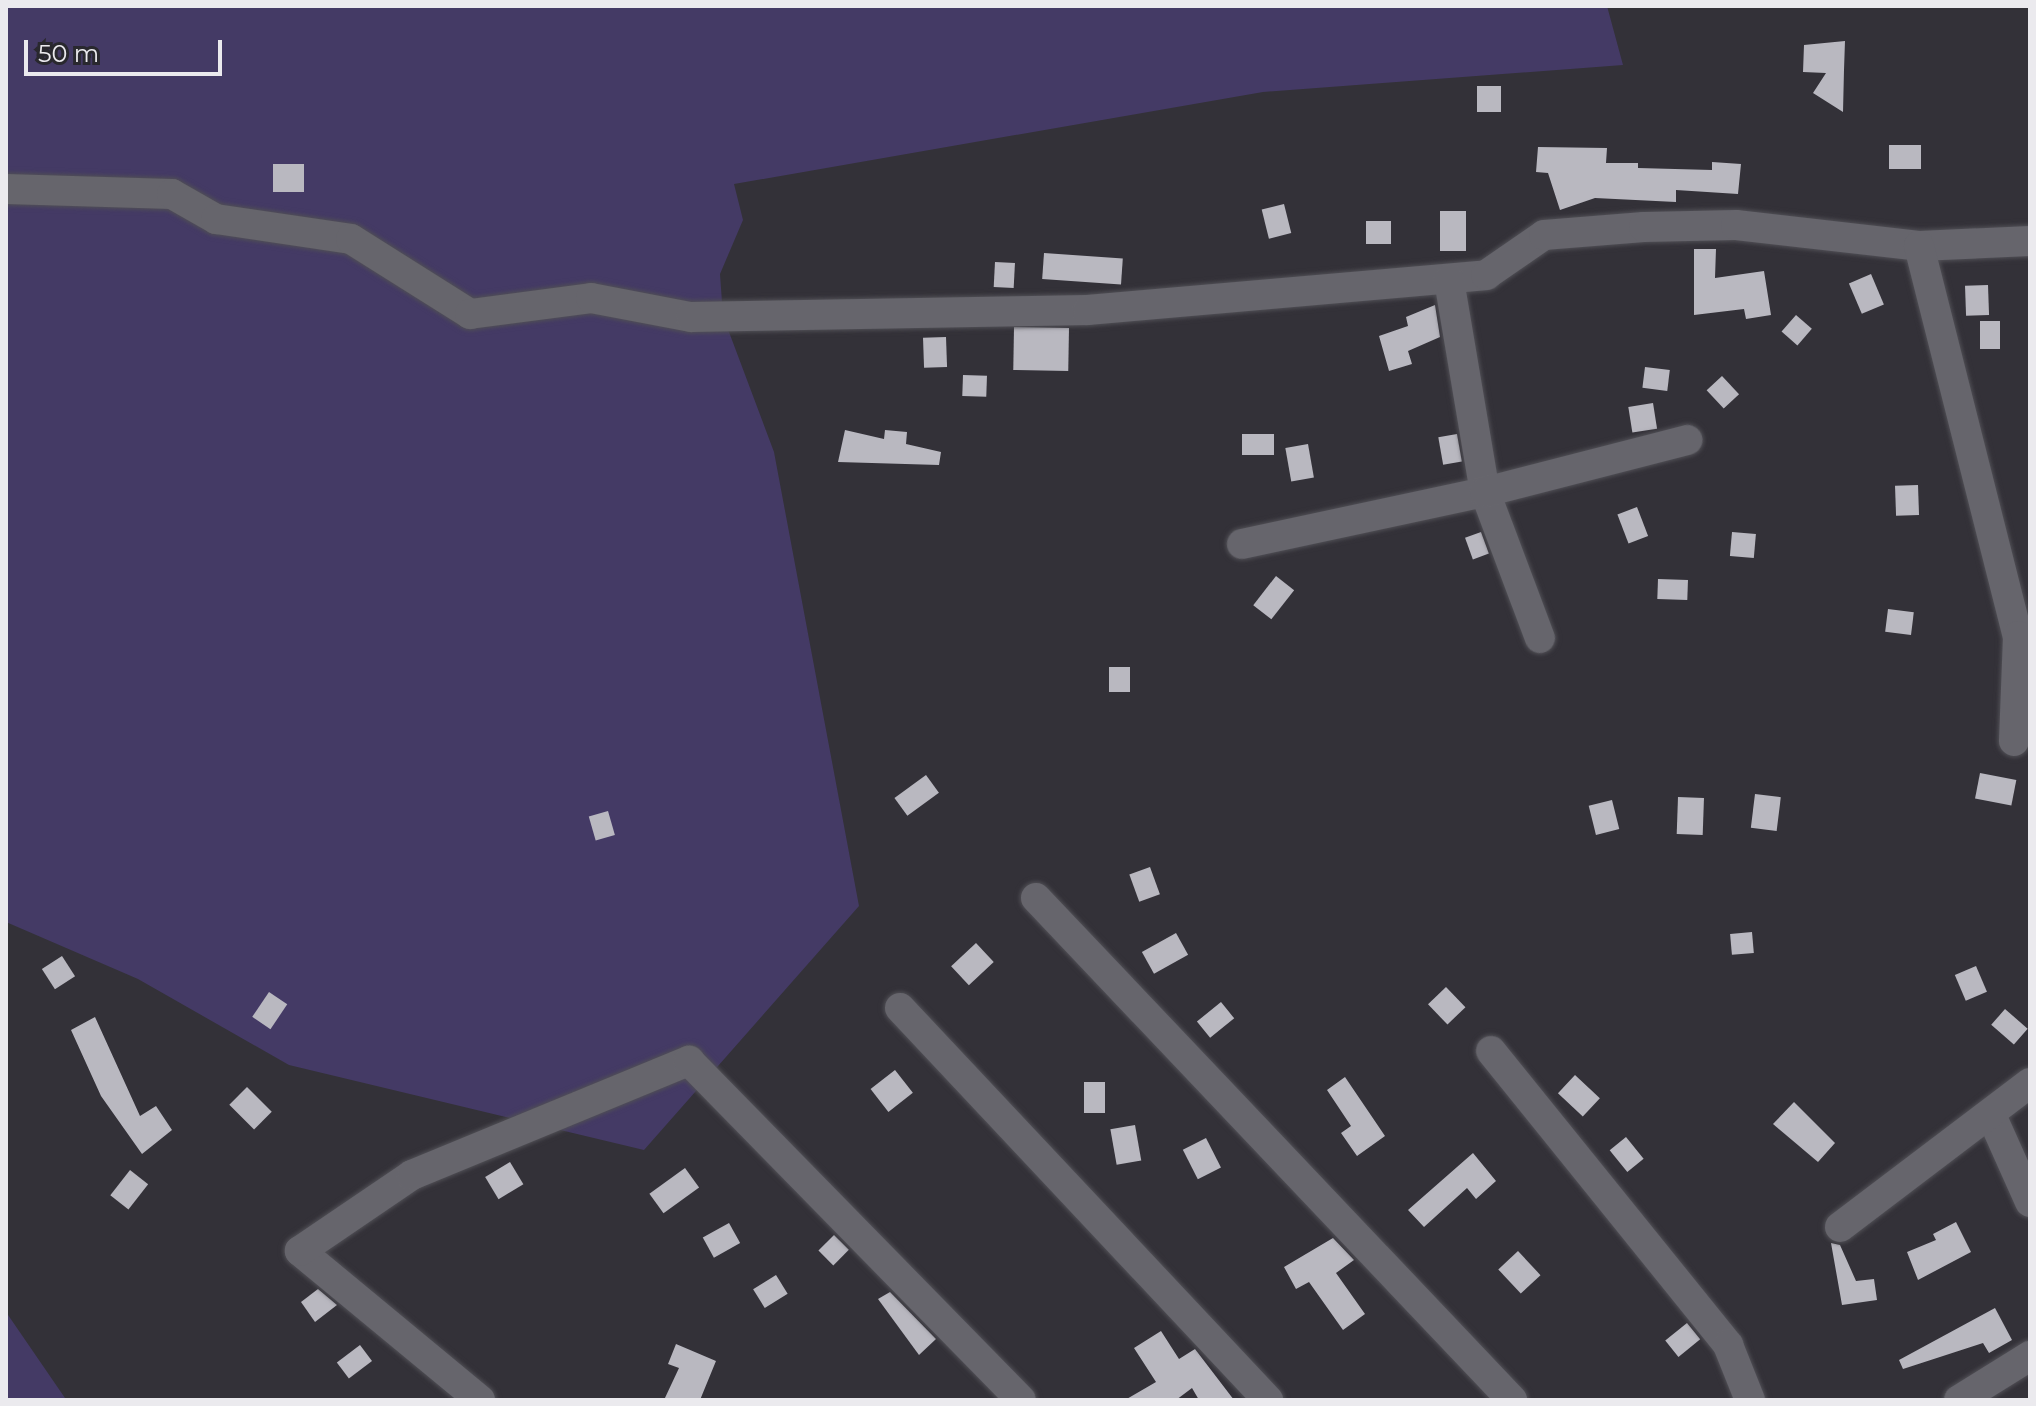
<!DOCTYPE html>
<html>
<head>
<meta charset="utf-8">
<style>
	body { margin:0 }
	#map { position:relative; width:2036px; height:1406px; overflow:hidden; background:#333138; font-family:Montserrat,sans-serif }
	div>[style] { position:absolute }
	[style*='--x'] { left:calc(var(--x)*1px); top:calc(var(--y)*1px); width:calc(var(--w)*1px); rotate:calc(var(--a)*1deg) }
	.green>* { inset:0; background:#443a65 }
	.building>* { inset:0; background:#b9b8c0; transform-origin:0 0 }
	.roads { filter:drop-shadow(0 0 2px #504f55) drop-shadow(0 0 2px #504f55) }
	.minor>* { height:30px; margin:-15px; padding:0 15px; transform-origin:15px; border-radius:15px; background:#66656c }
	span { translate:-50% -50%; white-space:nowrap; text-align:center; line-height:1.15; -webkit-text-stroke:8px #29282e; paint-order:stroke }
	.frame { position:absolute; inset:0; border:8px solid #ebeaee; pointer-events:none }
	.scale { position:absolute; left:24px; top:40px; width:198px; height:36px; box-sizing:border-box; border:4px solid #ebeaee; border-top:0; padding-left:10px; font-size:24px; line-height:28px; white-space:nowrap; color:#ebeaee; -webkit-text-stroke:6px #29282e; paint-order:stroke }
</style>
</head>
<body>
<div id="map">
	<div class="green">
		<i style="clip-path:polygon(6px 6px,1607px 6px,1623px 65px,1263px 92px,734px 184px,743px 220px,720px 274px,723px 316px,774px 452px,859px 906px,644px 1150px,289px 1065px,138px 979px,6px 922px)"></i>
		<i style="clip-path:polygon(6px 1312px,65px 1398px,67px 1400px,6px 1400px)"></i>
	</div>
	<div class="building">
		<i style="clip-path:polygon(1845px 41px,1844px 70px,1843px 112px,1813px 93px,1826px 73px,1803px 72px,1804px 45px)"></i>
		<i style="left:1477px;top:86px;width:24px;height:26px"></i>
		<i style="left:1889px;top:145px;width:32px;height:24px"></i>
		<i style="clip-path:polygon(1538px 147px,1607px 148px,1606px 163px,1638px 163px,1638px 168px,1712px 170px,1712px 162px,1741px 164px,1738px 194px,1676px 190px,1676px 202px,1595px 198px,1560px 210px,1548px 173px,1536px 172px)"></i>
		<i style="left:273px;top:164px;width:31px;height:28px"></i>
		<i style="left:1284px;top:204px;width:30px;height:23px;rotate:76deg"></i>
		<i style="left:1440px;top:211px;width:26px;height:40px"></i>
		<i style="left:1366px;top:221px;width:25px;height:23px"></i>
		<i style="clip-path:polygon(1694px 249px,1716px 249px,1715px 278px,1764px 271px,1771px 315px,1746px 319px,1744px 309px,1694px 315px)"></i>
		<i style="left:1044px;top:253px;width:79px;height:26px;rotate:4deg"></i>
		<i style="left:995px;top:262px;width:20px;height:25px;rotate:3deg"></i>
		<i style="left:1871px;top:274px;width:33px;height:24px;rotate:67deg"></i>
		<i style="left:1988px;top:285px;width:30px;height:23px;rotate:88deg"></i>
		<i style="clip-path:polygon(1435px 305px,1440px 337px,1408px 351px,1412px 364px,1389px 371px,1379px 336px,1408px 326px,1406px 317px)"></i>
		<i style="left:1796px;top:315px;width:21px;height:22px;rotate:41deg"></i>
		<i style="left:1980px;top:321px;width:20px;height:28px"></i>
		<i style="left:1069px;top:328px;width:43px;height:55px;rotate:91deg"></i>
		<i style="left:946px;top:337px;width:30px;height:23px;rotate:88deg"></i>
		<i style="left:1645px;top:367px;width:25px;height:21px;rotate:7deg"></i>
		<i style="left:963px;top:375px;width:24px;height:21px;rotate:2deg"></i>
		<i style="left:1722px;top:376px;width:25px;height:21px;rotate:47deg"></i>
		<i style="left:1653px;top:403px;width:26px;height:25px;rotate:81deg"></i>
		<i style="clip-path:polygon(845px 430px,884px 439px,885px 430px,907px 432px,906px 444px,941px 452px,939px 465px,838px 462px)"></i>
		<i style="left:1274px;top:434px;width:21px;height:32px;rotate:90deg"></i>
		<i style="left:1457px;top:434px;width:28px;height:19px;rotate:80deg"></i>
		<i style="left:1308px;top:444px;width:34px;height:23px;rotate:80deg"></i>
		<i style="left:1918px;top:485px;width:30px;height:23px;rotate:88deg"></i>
		<i style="left:1637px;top:507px;width:31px;height:21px;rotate:69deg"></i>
		<i style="left:1481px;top:532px;width:23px;height:17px;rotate:70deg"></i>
		<i style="left:1732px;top:532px;width:24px;height:24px;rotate:5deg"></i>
		<i style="left:1276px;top:576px;width:23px;height:37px;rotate:38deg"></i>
		<i style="left:1658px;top:579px;width:30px;height:20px;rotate:2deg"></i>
		<i style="left:1888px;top:609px;width:26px;height:23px;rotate:7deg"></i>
		<i style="left:1109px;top:667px;width:21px;height:25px"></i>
		<i style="left:1980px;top:773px;width:37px;height:26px;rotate:11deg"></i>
		<i style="left:926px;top:775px;width:22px;height:39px;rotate:54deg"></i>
		<i style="left:1755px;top:794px;width:26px;height:34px;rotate:7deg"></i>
		<i style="left:1678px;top:797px;width:26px;height:37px;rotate:2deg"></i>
		<i style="left:1612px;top:800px;width:30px;height:24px;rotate:76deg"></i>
		<i style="left:608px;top:811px;width:25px;height:20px;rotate:74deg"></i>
		<i style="left:1150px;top:867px;width:29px;height:22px;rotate:70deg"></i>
		<i style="left:1752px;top:932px;width:21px;height:22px;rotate:85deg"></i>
		<i style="left:1176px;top:933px;width:25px;height:39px;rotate:61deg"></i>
		<i style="left:976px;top:943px;width:26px;height:34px;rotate:47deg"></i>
		<i style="left:62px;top:956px;width:24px;height:24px;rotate:57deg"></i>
		<i style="left:1976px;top:966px;width:28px;height:23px;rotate:67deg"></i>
		<i style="left:1446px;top:987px;width:28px;height:25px;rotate:46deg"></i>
		<i style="left:269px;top:992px;width:22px;height:30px;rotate:34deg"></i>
		<i style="left:1221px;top:1002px;width:21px;height:31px;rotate:51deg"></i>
		<i style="left:2005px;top:1009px;width:30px;height:21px;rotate:41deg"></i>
		<i style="clip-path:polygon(95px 1017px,140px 1116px,156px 1106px,172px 1130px,142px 1154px,101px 1096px,71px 1030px)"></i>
		<i style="left:895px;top:1070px;width:29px;height:31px;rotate:52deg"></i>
		<i style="left:1575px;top:1075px;width:34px;height:25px;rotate:43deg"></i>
		<i style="clip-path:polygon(1345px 1077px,1385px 1136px,1357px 1156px,1341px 1133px,1351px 1126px,1327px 1090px)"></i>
		<i style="left:1105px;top:1082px;width:31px;height:21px;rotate:90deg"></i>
		<i style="left:247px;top:1087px;width:35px;height:25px;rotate:45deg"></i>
		<i style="clip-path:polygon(1794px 1102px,1835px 1143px,1818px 1162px,1773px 1124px)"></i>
		<i style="left:1135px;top:1125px;width:36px;height:25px;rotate:80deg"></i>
		<i style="left:1626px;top:1137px;width:28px;height:21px;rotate:51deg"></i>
		<i style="left:1206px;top:1138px;width:33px;height:26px;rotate:63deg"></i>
		<i style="clip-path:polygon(1473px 1153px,1496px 1181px,1476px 1199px,1467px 1188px,1424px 1227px,1408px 1210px)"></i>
		<i style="left:510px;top:1162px;width:26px;height:29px;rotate:59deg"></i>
		<i style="left:685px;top:1168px;width:24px;height:44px;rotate:54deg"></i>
		<i style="left:130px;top:1170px;width:23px;height:32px;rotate:38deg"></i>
		<i style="clip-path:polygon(1956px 1222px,1971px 1252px,1918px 1280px,1907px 1252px,1936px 1240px,1933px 1234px)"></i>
		<i style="left:729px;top:1223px;width:23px;height:30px;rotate:61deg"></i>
		<i style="left:834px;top:1235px;width:21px;height:22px;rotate:45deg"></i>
		<i style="clip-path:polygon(1333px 1238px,1354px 1260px,1336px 1273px,1365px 1314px,1343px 1330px,1309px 1282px,1296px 1289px,1284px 1267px)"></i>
		<i style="clip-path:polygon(1831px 1243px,1840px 1245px,1856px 1281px,1874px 1279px,1877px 1300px,1842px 1305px)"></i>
		<i style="left:1518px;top:1251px;width:33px;height:27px;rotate:47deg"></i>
		<i style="left:776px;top:1275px;width:22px;height:27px;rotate:58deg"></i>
		<i style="clip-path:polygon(318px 1289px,337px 1305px,315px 1322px,301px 1302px)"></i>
		<i style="clip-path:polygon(890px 1292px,936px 1339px,919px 1355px,878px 1299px)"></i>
		<i style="clip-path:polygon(1995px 1308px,2012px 1340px,1989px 1353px,1983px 1343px,1903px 1369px,1899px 1360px)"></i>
		<i style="left:1687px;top:1323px;width:21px;height:28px;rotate:51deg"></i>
		<i style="clip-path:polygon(1161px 1331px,1179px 1359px,1195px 1349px,1234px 1400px,1199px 1400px,1192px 1388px,1176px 1400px,1125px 1400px,1156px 1382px,1134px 1348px)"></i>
		<i style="clip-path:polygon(676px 1344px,716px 1361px,700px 1400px,664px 1400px,679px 1368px,668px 1364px)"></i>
		<i style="left:360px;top:1345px;width:20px;height:29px;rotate:53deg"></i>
	</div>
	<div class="roads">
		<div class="minor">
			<i style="--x:6;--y:189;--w:166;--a:1.7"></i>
			<i style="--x:172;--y:194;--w:51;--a:29.6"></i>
			<i style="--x:216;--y:219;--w:136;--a:8.4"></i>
			<i style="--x:351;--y:239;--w:141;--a:32.2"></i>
			<i style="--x:470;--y:314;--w:122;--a:-7.5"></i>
			<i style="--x:591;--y:298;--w:102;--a:10.8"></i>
			<i style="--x:691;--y:317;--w:397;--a:-1"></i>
			<i style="--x:1088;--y:310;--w:400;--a:-5"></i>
			<i style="--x:1486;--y:275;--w:70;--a:-34.6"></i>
			<i style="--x:1544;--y:235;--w:100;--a:-4.6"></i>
			<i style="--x:1644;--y:227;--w:92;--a:-1.2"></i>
			<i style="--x:1736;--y:225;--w:184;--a:6.5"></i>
			<i style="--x:1919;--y:246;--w:111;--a:-2.6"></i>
			<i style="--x:1919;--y:246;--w:402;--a:75.8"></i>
			<i style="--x:2018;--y:636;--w:105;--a:92.2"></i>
			<i style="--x:1449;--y:280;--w:215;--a:80.4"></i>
			<i style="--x:1485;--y:492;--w:156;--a:69.4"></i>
			<i style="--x:1242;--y:544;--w:249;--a:-12.1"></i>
			<i style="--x:1485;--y:492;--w:209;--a:-14.4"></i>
			<i style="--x:1036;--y:898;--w:692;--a:46.52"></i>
			<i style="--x:900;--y:1008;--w:538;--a:46.81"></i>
			<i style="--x:1491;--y:1051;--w:378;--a:51.1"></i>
			<i style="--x:1728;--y:1345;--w:59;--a:68.2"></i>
			<i style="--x:1992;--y:1117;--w:93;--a:65.9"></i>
			<i style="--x:1840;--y:1227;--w:238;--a:-37.2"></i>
			<i style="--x:480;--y:1400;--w:234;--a:-140.4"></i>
			<i style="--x:300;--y:1251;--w:135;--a:-34.2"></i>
			<i style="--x:412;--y:1175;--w:300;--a:-22.4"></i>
			<i style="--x:689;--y:1061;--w:474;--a:45.6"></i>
			<i style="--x:1959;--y:1400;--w:84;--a:-31.8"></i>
		</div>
	</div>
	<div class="frame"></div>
	<div class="scale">50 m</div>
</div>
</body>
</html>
